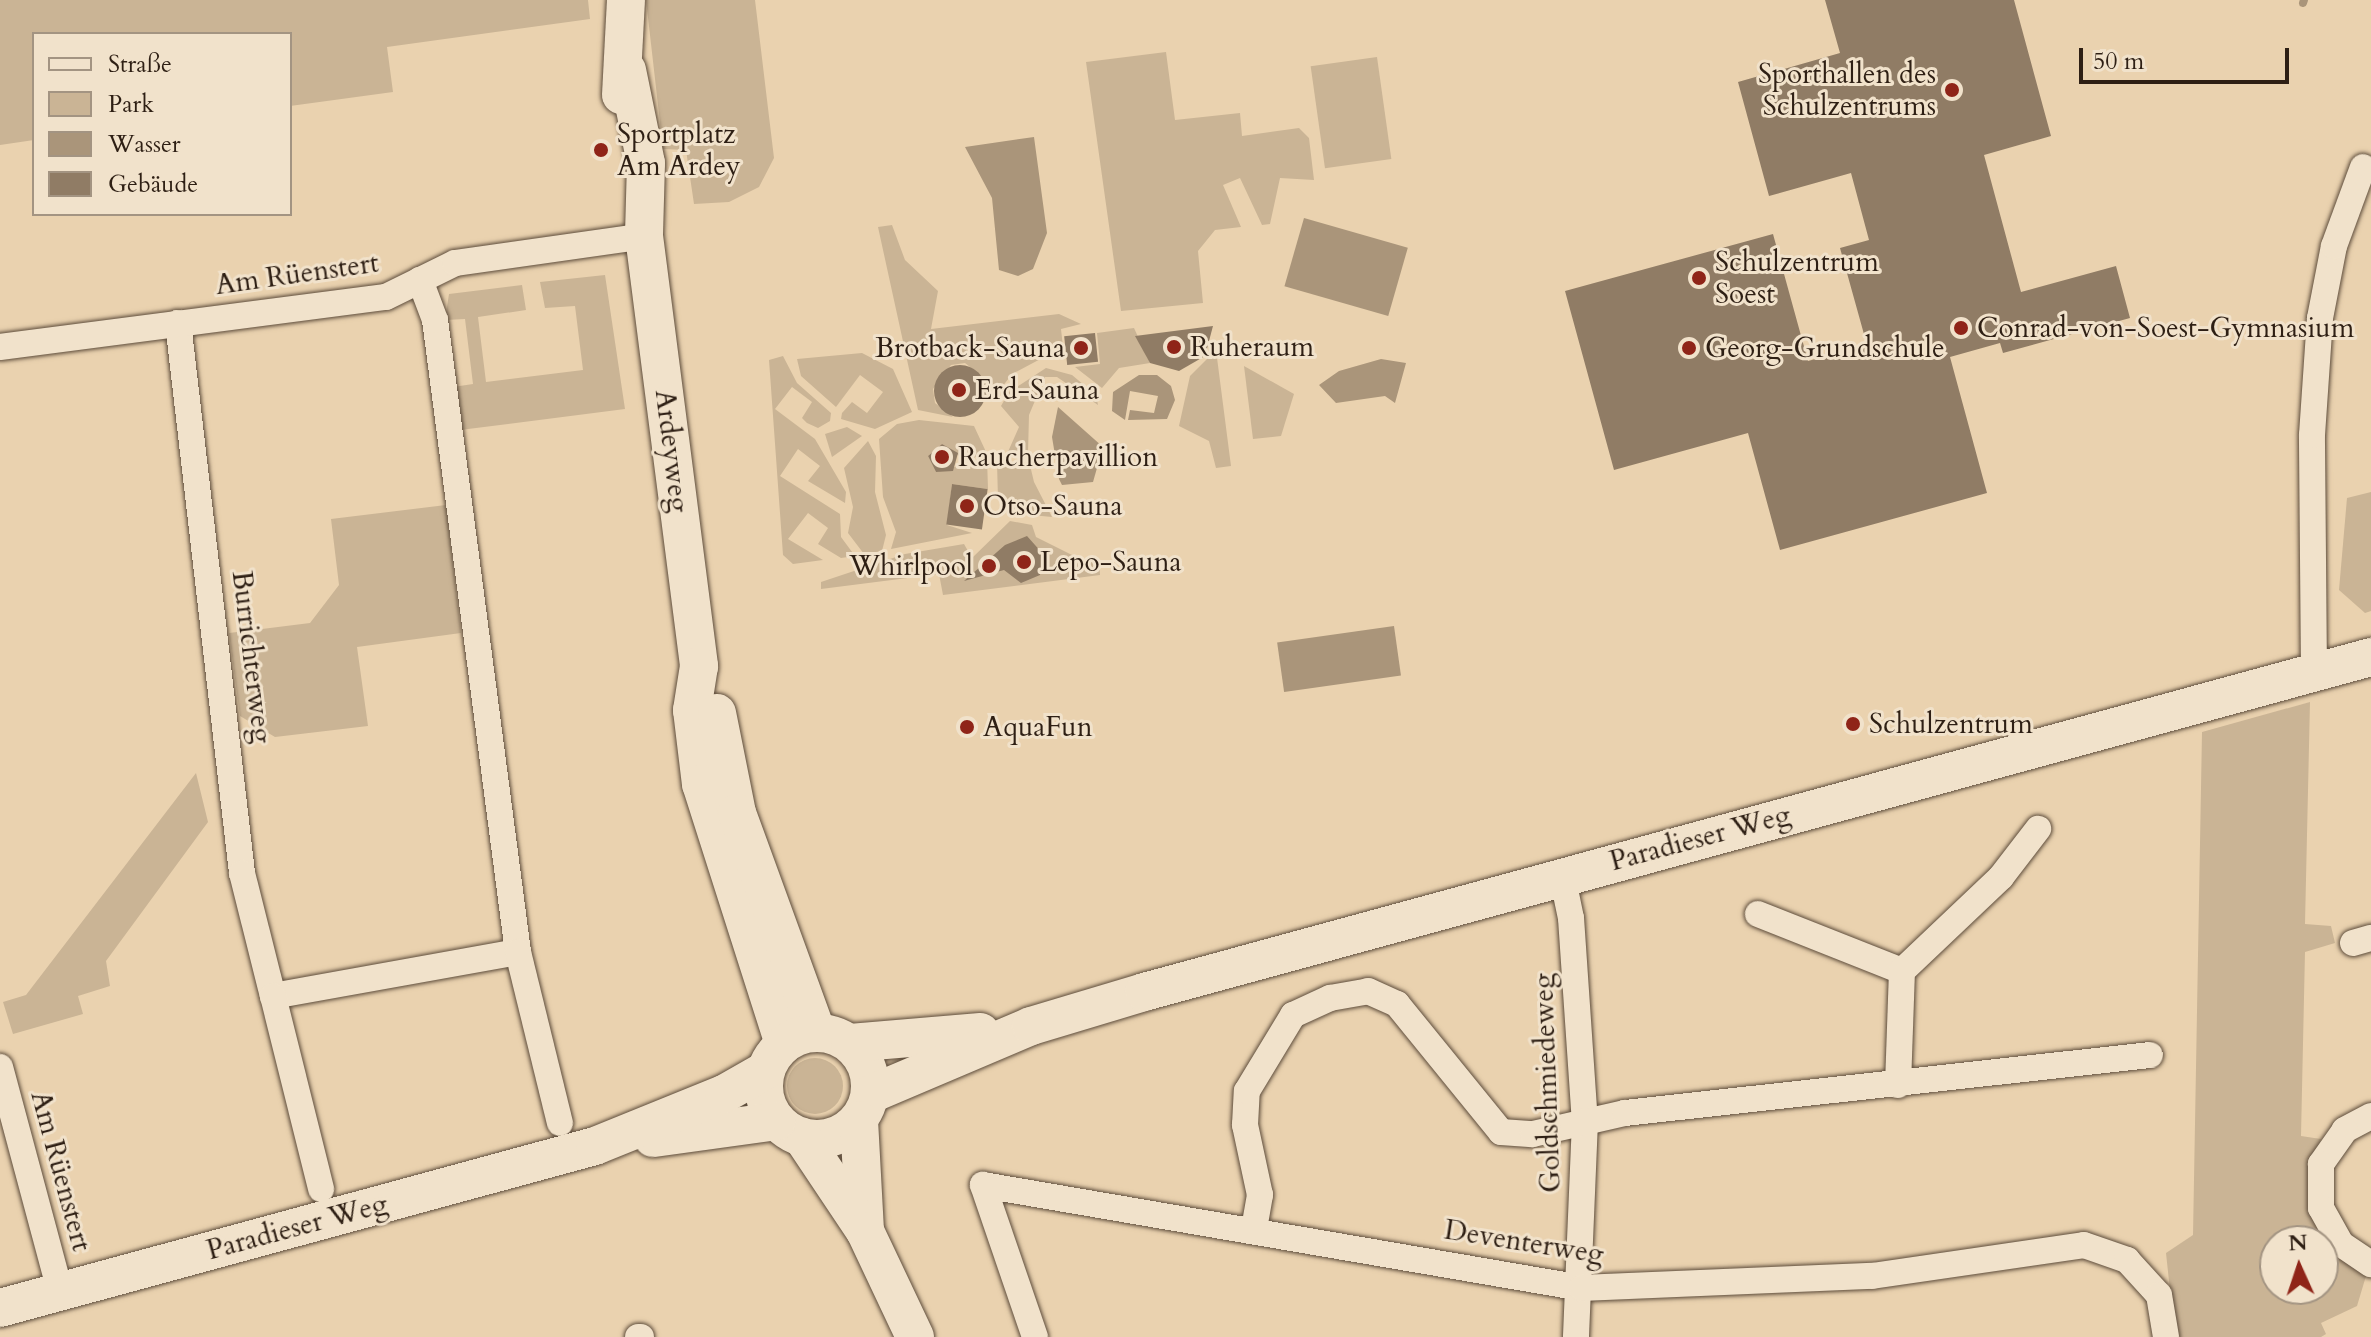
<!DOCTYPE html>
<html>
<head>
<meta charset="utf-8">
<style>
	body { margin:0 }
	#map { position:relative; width:2371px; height:1337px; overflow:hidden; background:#ead2af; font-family:Cardo,serif }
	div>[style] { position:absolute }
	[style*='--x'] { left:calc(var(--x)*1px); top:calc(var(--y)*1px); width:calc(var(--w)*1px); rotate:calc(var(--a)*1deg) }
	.green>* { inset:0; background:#cab495; transform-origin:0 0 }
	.round { border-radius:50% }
	.water>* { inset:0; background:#aa957a; transform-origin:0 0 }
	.stream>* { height:8px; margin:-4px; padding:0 4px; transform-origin:4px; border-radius:4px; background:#aa957a }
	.building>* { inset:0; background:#907c65; transform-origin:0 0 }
	.roads { filter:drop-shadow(0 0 2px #5d4c3b) drop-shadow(0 0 2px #5d4c3b) }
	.street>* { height:26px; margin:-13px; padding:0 13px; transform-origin:13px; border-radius:13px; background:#f1e2cb }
	.secondary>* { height:38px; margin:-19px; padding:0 19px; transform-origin:19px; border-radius:19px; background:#f1e2cb }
	.secondary>.ring { margin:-19px; padding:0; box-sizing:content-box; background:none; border:38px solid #f1e2cb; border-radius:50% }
	.dots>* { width:22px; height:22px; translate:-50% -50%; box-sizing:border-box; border:4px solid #f1e2cb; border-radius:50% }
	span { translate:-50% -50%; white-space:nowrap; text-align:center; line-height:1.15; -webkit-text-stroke:6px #f1e2cb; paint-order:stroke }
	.poi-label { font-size:28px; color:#2e1f14 }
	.right { translate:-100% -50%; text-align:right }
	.left { translate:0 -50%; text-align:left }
	.street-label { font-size:28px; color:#2e1f14 }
	.legend { position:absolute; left:32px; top:32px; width:260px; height:184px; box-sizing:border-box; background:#f1e2cb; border:2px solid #a39482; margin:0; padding:10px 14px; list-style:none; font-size:24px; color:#2e1f14 }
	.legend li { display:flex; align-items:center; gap:16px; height:40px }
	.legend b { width:40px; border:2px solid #a39482 }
	.north { position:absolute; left:2259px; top:1225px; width:80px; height:80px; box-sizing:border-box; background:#f1e2cb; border:2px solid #a39482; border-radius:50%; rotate:357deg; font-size:22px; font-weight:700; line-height:32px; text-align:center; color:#2e1f14 }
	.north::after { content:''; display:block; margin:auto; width:28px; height:36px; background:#8f2418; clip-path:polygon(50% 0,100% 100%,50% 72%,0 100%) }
	.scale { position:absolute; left:2079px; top:48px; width:210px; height:36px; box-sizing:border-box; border:4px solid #2e1f14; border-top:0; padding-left:10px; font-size:24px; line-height:28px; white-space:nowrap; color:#2e1f14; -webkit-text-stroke:6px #f1e2cb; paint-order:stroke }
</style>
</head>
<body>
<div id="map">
	<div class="green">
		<i style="clip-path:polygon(0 0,588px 0,590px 19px,387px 47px,393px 92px,290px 106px,290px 34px,34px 34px,34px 140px,0 145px)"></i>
		<i style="clip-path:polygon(646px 0,755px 0,774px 158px,759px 187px,729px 202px,694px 204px,686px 150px,663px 149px)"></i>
		<i style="clip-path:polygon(1166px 52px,1175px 120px,1240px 113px,1242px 136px,1299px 128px,1309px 138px,1314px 180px,1280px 178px,1270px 224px,1262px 225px,1240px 178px,1223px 185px,1241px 227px,1215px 230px,1198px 251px,1203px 303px,1121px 311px,1086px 62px)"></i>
		<i style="left:1377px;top:57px;width:103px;height:67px;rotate:82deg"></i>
		<i style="clip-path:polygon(892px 225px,905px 260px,938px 291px,931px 329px,1059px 314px,1081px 324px,1061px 329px,1063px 347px,1012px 374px,993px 399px,984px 399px,984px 378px,965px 363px,951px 365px,933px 389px,935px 403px,953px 417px,918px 410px,878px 227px)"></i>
		<i style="clip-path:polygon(605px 275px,625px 409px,460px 430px,453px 387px,473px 384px,465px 319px,445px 320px,449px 294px,522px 285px,526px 310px,478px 317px,486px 382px,583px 370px,575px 306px,545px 308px,540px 282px)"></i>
		<i style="clip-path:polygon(1134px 328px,1150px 363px,1119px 368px,1102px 388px,1075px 367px,1100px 364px,1097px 333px)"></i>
		<i style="clip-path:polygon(1216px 350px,1231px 466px,1216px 468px,1209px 441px,1179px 426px,1190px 376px)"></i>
		<i style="clip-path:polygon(862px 353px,893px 369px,912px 412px,875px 429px,841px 419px,842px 413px,852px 402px,867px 413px,883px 392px,860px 375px,836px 407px,801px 376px,797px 359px)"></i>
		<i style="clip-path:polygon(783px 356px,797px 383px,831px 413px,830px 421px,818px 428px,807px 423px,802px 418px,812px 402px,792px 387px,775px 409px,815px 439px,846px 492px,845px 503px,808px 481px,820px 466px,798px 449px,780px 476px,840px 514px,841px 537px,855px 556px,841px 558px,818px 544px,828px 528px,808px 513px,788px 539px,823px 560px,793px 564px,783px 555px,769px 360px)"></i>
		<i style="clip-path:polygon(1244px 366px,1294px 394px,1281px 436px,1253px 439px)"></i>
		<i style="clip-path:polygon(1046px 368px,1072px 375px,1096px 395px,1098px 405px,1057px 377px,1045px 377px,1029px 415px,1028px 453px,1007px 454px,1019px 427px,1001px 406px,1009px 392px)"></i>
		<i style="clip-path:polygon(919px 420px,974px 426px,987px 454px,965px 460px,942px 444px,928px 456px,936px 472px,987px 458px,988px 489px,952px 484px,947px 525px,972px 533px,891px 549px,896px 532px,883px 497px,879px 439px,897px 424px)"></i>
		<i style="clip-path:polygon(847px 427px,862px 436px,832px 457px,825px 434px)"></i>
		<i style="clip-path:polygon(868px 441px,876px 456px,875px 492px,886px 535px,882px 551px,864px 554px,848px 533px,853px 507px,844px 468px)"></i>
		<i style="clip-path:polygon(1029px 461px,1034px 482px,1052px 517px,1010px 513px,998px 499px,997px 463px)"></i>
		<i style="clip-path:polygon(2371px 492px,2371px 611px,2365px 613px,2339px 590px,2347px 498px)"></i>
		<i style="clip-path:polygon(446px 505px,461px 633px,357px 647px,368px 726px,275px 737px,240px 716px,229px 633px,310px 623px,339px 585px,331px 519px)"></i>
		<i style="clip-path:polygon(1010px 521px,1032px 525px,1036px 537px,1082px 560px,1099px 559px,1100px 575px,943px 595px,939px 574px,821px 589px,821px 582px,905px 554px,964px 544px,972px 558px)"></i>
		<i style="clip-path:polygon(evenodd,2310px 702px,2305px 924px,2331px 926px,2335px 943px,2305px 952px,2301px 1136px,2321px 1139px,2309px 1172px,2335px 1254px,2366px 1276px,2357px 1306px,2321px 1323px,2326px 1334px,2321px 1337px,2175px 1337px,2166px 1253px,2193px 1235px,2202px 732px,2310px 702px,2275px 1241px,2323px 1241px,2323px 1289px,2275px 1289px,2275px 1241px)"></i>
		<i style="clip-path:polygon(196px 773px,208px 822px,106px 961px,110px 986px,78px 996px,83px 1014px,13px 1034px,3px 1002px,26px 995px)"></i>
		<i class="round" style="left:787px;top:1058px;width:56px;height:56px"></i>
	</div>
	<div class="water">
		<i style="clip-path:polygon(1034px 137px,1047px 233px,1033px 269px,1018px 276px,999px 270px,992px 198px,965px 147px)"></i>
		<i style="left:1304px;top:218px;width:108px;height:71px;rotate:16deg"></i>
		<i style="clip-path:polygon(1381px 359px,1406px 363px,1395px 403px,1385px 396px,1336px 403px,1319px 385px,1339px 371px)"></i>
		<i style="clip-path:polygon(1139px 375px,1157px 375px,1171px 386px,1175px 400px,1167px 419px,1128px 420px,1130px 410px,1154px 413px,1158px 396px,1130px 391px,1125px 420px,1112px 411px,1113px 392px)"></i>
		<i style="clip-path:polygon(1058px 407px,1103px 447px,1093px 482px,1062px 485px,1059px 479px,1052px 437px)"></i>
		<i style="left:1394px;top:626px;width:50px;height:118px;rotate:82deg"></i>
	</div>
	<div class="stream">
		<i style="--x:2303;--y:3;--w:3;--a:-72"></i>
	</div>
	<div class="building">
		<i style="clip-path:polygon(1825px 0,2014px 0,2051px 136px,1984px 155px,2021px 292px,2116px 266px,2130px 318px,2003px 353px,2000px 343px,1950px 357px,1987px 493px,1780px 550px,1748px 433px,1614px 470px,1565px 291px,1773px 234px,1808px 361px,1867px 345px,1840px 248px,1869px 240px,1851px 173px,1769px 196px,1738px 82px,1840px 53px)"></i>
		<i style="clip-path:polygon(1213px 326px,1205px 356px,1179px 371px,1150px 363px,1135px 336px)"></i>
		<i style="left:1095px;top:333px;width:29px;height:31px;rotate:84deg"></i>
		<i class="round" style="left:934px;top:365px;width:52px;height:52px"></i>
		<i style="clip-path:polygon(942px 444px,958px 453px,953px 471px,936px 472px,928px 456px)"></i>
		<i style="left:952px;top:484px;width:36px;height:41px;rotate:8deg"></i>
		<i style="clip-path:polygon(1027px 536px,1043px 554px,1040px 575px,1021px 583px,1004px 570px,964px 581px,1005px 545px)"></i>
	</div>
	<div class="roads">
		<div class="street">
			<i style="--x:178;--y:323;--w:554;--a:83.36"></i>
			<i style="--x:242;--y:873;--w:127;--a:75.9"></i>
			<i style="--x:273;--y:996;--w:249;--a:-10.2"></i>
			<i style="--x:518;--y:952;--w:637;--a:-97.48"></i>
			<i style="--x:435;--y:320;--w:43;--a:-110.6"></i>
			<i style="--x:0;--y:347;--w:389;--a:-7.4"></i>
			<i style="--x:386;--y:297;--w:77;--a:-26.2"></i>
			<i style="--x:455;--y:263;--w:191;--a:-8.1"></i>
			<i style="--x:2314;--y:673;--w:238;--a:-90.5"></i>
			<i style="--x:2312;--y:435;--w:117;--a:-86.1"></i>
			<i style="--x:2320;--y:318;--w:73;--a:-79"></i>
			<i style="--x:2334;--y:246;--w:84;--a:-69.8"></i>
			<i style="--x:1562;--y:875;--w:44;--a:78.2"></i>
			<i style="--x:1571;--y:918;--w:203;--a:86.1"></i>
			<i style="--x:1585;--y:1121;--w:216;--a:92.4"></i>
			<i style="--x:1758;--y:914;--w:155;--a:21.6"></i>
			<i style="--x:2353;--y:943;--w:19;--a:-16"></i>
			<i style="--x:518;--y:952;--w:176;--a:76.2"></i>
			<i style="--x:273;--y:996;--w:199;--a:76"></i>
			<i style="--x:0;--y:1067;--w:232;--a:75"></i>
			<i style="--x:1898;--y:1085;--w:114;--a:-88"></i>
			<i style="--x:1902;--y:971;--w:137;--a:-43.5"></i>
			<i style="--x:2001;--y:877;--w:61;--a:-52.4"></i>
			<i style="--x:2371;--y:1116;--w:30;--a:152"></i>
			<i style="--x:2345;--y:1130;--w:42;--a:125.2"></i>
			<i style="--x:2321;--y:1164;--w:44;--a:90"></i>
			<i style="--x:2321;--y:1208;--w:41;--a:60.9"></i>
			<i style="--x:2341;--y:1244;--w:36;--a:34"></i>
			<i style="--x:1254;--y:1229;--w:35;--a:-80"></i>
			<i style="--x:1260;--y:1195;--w:72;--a:-102.1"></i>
			<i style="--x:1245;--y:1125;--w:34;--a:-87"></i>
			<i style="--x:1247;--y:1091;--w:89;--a:-58.8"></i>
			<i style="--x:1293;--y:1015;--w:41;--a:-24.7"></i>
			<i style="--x:1330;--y:998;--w:39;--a:-10"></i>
			<i style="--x:1368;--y:991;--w:32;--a:24"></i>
			<i style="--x:1397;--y:1004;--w:165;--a:50.9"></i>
			<i style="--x:1501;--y:1132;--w:32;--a:4"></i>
			<i style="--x:1533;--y:1134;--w:94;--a:-12.9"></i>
			<i style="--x:1625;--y:1113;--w:528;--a:-6.3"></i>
			<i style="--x:638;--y:1337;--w:3;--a:0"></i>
			<i style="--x:1035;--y:1337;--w:161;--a:-108.9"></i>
			<i style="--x:983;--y:1185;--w:608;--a:9.76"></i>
			<i style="--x:1582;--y:1288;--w:290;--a:-2.4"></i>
			<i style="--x:1872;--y:1276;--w:214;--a:-8.3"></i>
			<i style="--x:2084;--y:1245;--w:46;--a:19.2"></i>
			<i style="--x:2127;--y:1260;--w:47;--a:47.6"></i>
			<i style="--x:2159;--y:1295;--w:43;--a:80.5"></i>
		</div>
		<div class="secondary">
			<i style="--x:627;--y:70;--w:95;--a:78.5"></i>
			<i style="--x:646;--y:163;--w:73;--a:91.6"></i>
			<i style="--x:644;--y:236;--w:434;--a:82.7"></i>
			<i style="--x:699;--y:666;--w:45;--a:99"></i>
			<i style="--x:692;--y:710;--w:75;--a:83.1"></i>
			<i style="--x:701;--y:784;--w:273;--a:72.3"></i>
			<i style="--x:621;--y:95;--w:95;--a:-87"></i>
			<i style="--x:717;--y:713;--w:102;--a:78.7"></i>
			<i style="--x:737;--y:813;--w:234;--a:70"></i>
			<i class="ring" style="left:764px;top:1033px;width:68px;height:68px"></i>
			<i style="--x:850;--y:1043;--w:131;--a:-4.8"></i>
			<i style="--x:871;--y:1094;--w:174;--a:-23"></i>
			<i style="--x:1031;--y:1026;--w:118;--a:-16.7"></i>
			<i style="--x:1144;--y:992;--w:1272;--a:-15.27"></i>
			<i style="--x:859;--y:1120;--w:111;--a:86.9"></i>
			<i style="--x:802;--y:1137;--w:113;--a:56.2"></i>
			<i style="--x:865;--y:1231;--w:117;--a:64.7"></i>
			<i style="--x:653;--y:1138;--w:125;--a:-7.8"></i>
			<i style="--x:0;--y:1308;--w:617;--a:-15.23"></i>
			<i style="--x:595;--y:1146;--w:139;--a:-22"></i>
			<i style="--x:724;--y:1094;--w:48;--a:-29.7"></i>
		</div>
	</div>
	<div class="dots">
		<i style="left:1952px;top:90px;background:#8f2418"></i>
		<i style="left:601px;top:150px;background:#8f2418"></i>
		<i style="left:1699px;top:278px;background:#8f2418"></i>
		<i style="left:1961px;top:328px;background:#8f2418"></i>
		<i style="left:1174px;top:347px;background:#8f2418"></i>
		<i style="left:1081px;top:348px;background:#8f2418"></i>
		<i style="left:1689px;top:348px;background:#8f2418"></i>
		<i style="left:959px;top:390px;background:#8f2418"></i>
		<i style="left:942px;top:457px;background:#8f2418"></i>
		<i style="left:967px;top:506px;background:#8f2418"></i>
		<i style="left:1024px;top:562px;background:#8f2418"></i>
		<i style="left:989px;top:566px;background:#8f2418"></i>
		<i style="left:1853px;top:724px;background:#8f2418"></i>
		<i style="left:967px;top:727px;background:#8f2418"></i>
	</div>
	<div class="poi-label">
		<span class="right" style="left:1936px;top:90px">Sporthallen des<br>Schulzentrums</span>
		<span class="left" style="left:617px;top:150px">Sportplatz<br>Am Ardey</span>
		<span class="left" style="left:1715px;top:278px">Schulzentrum<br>Soest</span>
		<span class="left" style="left:1977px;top:328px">Conrad-von-Soest-Gymnasium</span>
		<span class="left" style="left:1190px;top:347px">Ruheraum</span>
		<span class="right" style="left:1065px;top:348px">Brotback-Sauna</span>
		<span class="left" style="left:1705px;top:348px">Georg-Grundschule</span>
		<span class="left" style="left:975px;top:390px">Erd-Sauna</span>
		<span class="left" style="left:958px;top:457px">Raucherpavillion</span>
		<span class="left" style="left:983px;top:506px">Otso-Sauna</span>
		<span class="left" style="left:1040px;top:562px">Lepo-Sauna</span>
		<span class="right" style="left:973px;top:566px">Whirlpool</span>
		<span class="left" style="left:1869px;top:724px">Schulzentrum</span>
		<span class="left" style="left:983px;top:727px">AquaFun</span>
	</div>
	<div class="street-label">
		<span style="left:297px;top:274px;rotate:-8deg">Am Rüenstert</span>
		<span style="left:672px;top:451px;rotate:83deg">Ardeyweg</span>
		<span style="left:252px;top:657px;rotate:83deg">Burrichterweg</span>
		<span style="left:1700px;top:838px;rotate:-15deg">Paradieser Weg</span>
		<span style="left:1547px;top:1083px;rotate:-92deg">Goldschmiedeweg</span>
		<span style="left:61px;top:1171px;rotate:75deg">Am Rüenstert</span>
		<span style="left:297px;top:1227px;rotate:-15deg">Paradieser Weg</span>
		<span style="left:1524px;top:1242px;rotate:9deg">Deventerweg</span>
	</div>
	<ul class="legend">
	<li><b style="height:10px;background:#f1e2cb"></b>Straße</li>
	<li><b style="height:22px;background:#cab495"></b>Park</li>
	<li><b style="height:22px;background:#aa957a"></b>Wasser</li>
	<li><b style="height:22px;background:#907c65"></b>Gebäude</li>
	</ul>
	<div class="north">N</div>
	<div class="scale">50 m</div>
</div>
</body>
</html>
